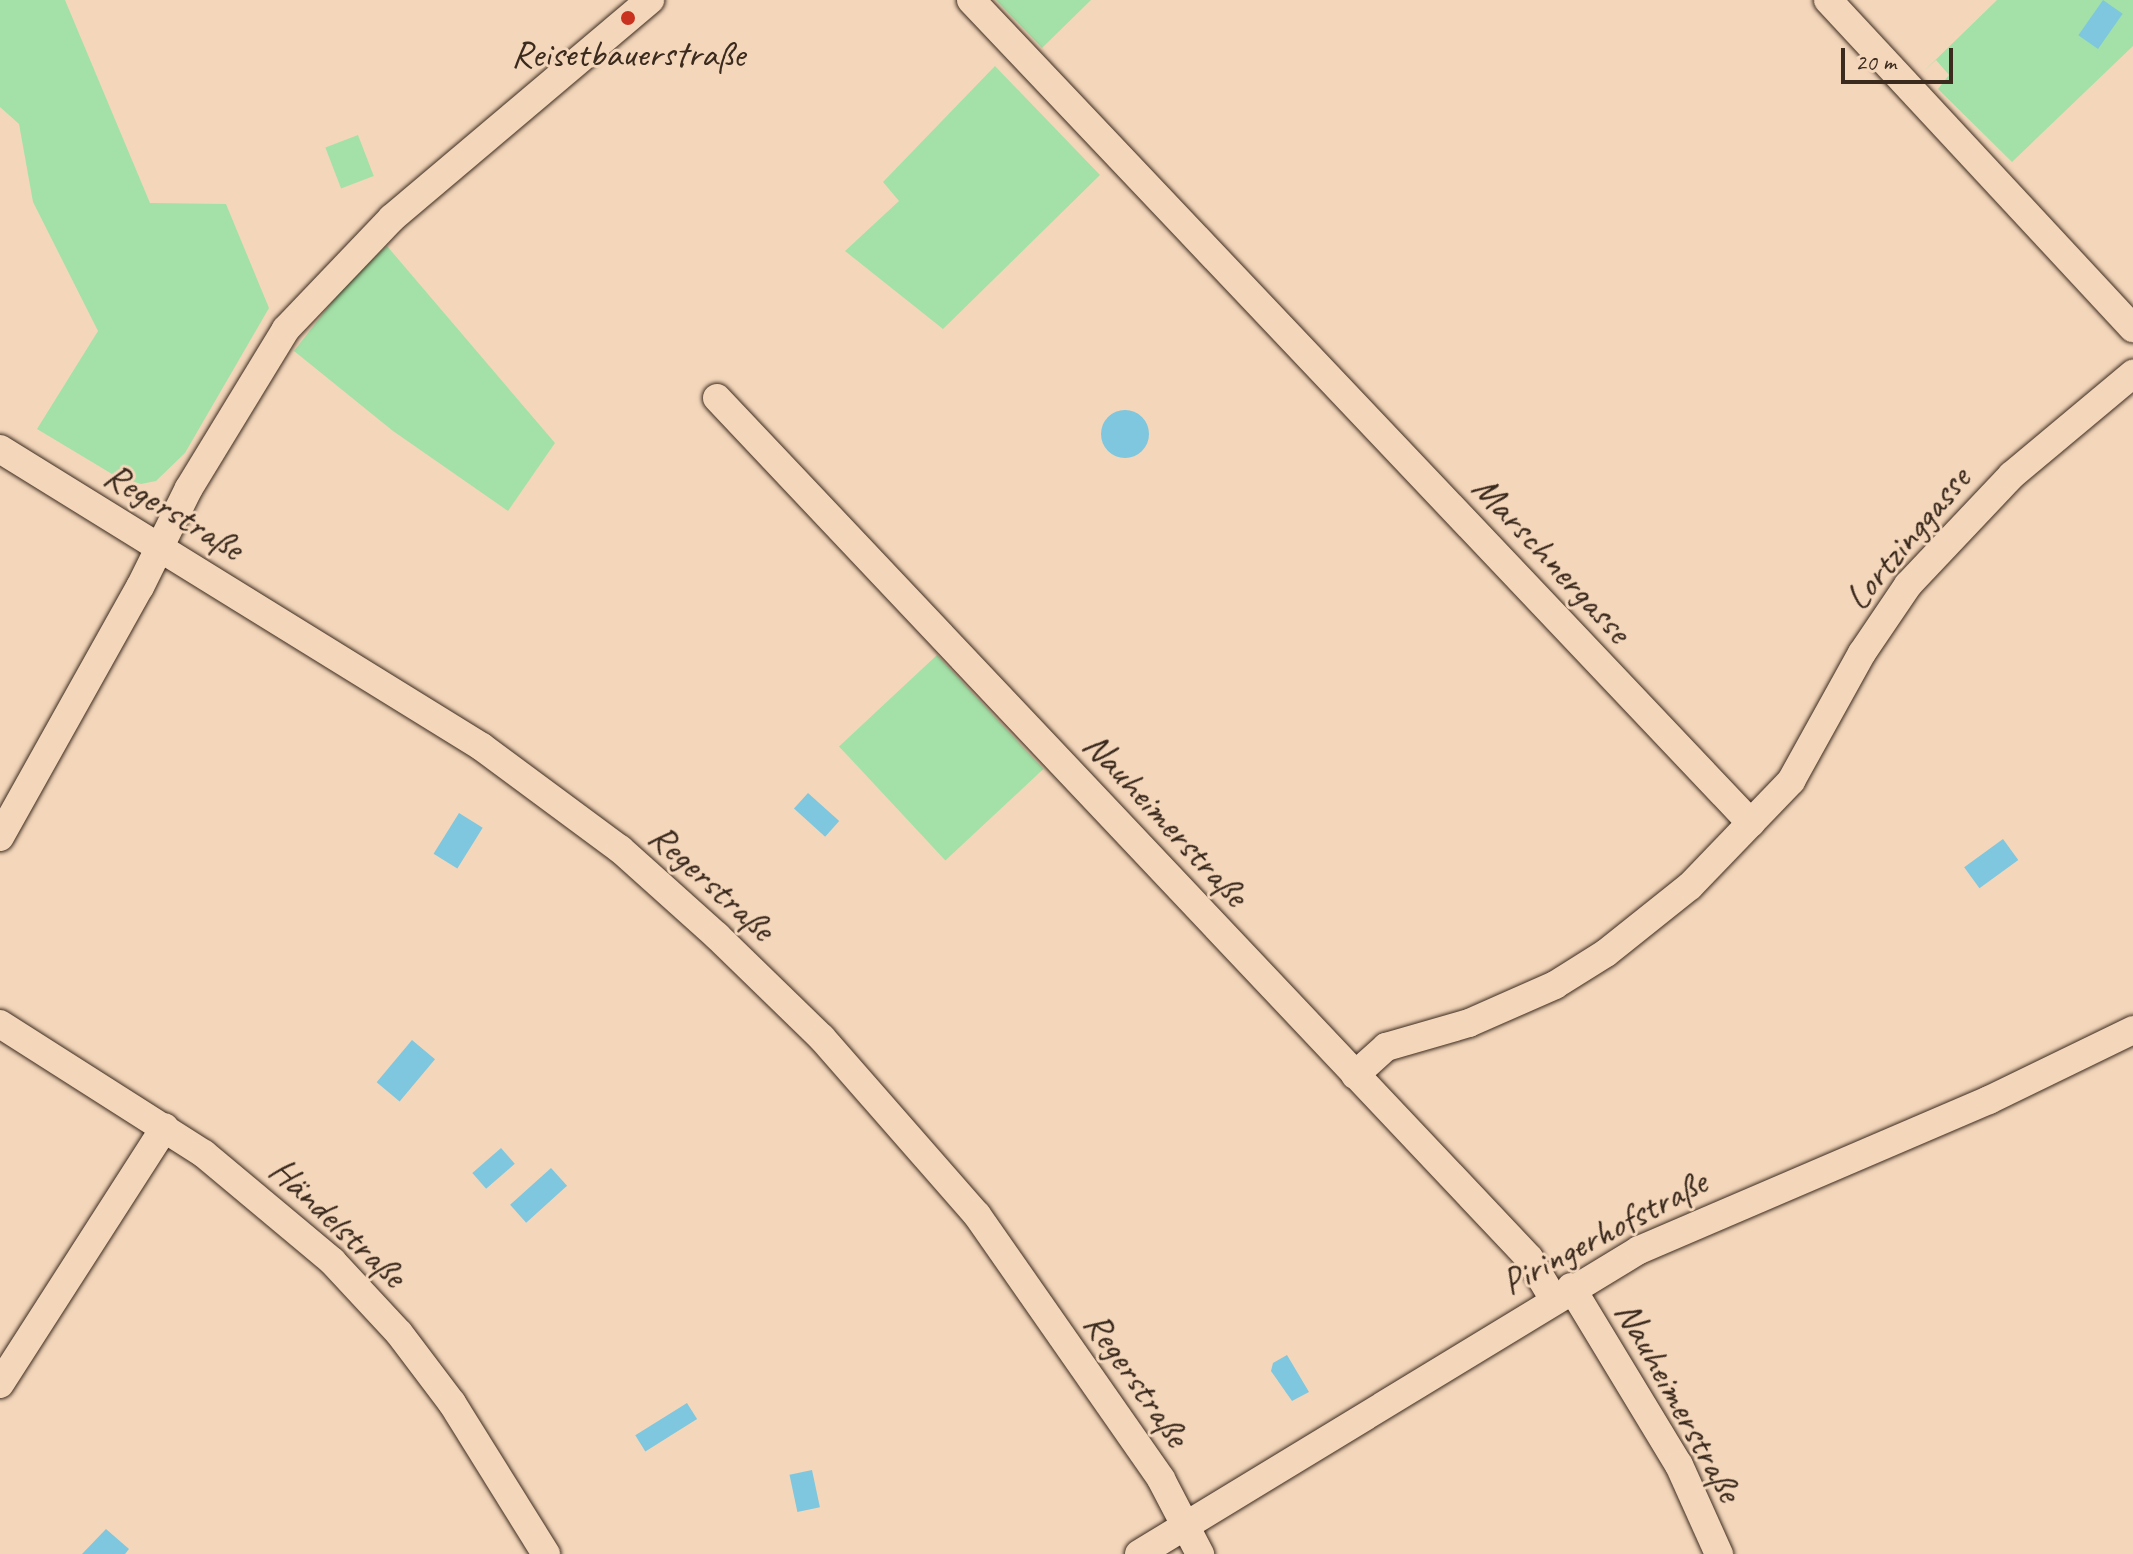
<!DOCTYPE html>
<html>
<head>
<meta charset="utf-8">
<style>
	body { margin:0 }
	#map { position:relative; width:2133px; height:1554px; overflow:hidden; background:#f4d7bb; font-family:Caveat,sans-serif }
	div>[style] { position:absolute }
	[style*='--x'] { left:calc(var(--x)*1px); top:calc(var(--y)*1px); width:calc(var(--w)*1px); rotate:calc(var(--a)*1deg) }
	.green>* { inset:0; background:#a4e1a8; transform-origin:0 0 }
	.water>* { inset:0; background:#7ec7de; transform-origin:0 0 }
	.round { border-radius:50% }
	.roads { filter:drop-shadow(0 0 2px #3b2a1e) drop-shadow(0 0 2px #3b2a1e) }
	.minor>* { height:28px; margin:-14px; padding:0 14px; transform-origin:14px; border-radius:14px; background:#f4d7bb }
	.dots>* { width:22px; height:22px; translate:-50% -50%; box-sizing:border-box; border:4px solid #f4d7bb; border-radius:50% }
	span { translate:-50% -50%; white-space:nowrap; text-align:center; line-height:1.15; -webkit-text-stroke:6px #f4d7bb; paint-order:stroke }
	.poi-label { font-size:38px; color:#3b2a1e }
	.street-label { font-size:38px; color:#3b2a1e }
	.scale { position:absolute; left:1841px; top:48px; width:112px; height:36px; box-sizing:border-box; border:4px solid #3b2a1e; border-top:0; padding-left:10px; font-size:24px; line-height:28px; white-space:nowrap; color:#3b2a1e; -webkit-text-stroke:6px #f4d7bb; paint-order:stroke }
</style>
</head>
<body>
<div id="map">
	<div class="green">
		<i style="clip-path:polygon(0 0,65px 0,150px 203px,226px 204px,269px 308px,185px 453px,156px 481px,141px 484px,117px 477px,37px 429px,98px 331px,33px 202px,19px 124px,0 107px)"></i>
		<i style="clip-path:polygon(996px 0,1091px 0,1042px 48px)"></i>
		<i style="clip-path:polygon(1997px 0,2133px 0,2133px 46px,2012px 162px,1938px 89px,1949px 75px,1936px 60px,1923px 72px)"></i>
		<i style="clip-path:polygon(995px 66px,1100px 175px,943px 329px,845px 251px,899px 201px,883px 182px)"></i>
		<i style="left:358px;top:135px;width:44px;height:35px;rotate:69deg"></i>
		<i style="clip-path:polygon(387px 246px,555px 443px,508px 511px,393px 431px,294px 351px,346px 284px)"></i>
		<i style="left:937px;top:655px;width:156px;height:134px;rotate:47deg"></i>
	</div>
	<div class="water">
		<i style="left:2103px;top:0;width:24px;height:43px;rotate:35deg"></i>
		<i class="round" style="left:1101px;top:410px;width:48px;height:48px"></i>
		<i style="left:808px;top:793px;width:42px;height:21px;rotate:42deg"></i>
		<i style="left:459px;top:813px;width:28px;height:48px;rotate:32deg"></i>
		<i style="left:2003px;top:839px;width:26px;height:48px;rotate:54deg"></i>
		<i style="left:412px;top:1040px;width:30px;height:55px;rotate:40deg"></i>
		<i style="left:501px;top:1148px;width:21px;height:38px;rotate:49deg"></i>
		<i style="left:551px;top:1168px;width:24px;height:55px;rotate:48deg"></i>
		<i style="clip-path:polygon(1287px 1355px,1309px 1392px,1292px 1401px,1271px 1371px,1273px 1363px)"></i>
		<i style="left:687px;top:1403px;width:19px;height:61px;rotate:58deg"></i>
		<i style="left:812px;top:1470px;width:38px;height:23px;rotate:78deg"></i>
		<i style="clip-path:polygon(106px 1529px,129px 1549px,125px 1554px,82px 1554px)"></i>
	</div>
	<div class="roads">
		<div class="minor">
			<i style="--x:971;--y:0;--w:1134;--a:46.54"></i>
			<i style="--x:1828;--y:0;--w:448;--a:47.1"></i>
			<i style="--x:717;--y:398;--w:1183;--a:46.64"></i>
			<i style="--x:1529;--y:1258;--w:47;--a:59"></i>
			<i style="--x:0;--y:449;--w:567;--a:31.73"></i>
			<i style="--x:482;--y:747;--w:172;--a:36.5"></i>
			<i style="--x:620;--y:849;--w:130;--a:41.9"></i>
			<i style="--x:717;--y:936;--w:146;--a:44.2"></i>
			<i style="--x:822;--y:1038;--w:235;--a:48.8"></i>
			<i style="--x:977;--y:1215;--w:322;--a:55.1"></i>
			<i style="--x:1161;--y:1479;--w:85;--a:62.5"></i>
			<i style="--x:0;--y:837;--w:287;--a:-60.8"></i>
			<i style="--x:140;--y:587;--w:110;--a:-63.7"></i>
			<i style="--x:189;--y:488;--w:186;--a:-58.6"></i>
			<i style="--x:286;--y:329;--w:153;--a:-46.3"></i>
			<i style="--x:392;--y:218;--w:338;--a:-40.2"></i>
			<i style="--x:0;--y:1024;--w:242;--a:32.5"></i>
			<i style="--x:204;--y:1154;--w:167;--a:39.9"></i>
			<i style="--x:332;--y:1261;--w:98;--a:47.1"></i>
			<i style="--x:399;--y:1333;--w:88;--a:52.9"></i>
			<i style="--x:452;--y:1403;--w:178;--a:58.1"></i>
			<i style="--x:1355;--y:1075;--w:42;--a:-42.1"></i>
			<i style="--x:1386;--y:1047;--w:86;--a:-16.1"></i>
			<i style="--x:1469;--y:1023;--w:94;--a:-23.8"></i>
			<i style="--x:1555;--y:985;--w:60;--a:-32.1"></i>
			<i style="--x:1606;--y:953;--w:107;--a:-38.6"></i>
			<i style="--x:1690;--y:886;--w:146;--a:-46.1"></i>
			<i style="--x:1791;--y:781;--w:146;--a:-61"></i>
			<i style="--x:1862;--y:653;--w:82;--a:-55.9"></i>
			<i style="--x:1908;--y:585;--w:151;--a:-46.6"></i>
			<i style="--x:2012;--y:475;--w:158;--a:-39.9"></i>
			<i style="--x:1571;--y:1287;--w:208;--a:58.8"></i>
			<i style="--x:1679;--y:1465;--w:98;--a:65.8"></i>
			<i style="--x:0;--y:1384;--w:305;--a:-57.3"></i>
			<i style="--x:1139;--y:1554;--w:585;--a:-31.3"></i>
			<i style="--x:1639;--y:1250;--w:381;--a:-23.2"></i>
			<i style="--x:1989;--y:1100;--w:160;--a:-25.9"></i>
		</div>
	</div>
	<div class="dots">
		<i style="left:628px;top:18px;background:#c8321e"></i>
	</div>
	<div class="poi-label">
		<span style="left:628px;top:54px">Reisetbauerstraße</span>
	</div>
	<div class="street-label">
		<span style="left:174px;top:511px;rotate:31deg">Regerstraße</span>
		<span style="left:1907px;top:538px;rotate:-50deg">Lortzinggasse</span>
		<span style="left:1552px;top:559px;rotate:47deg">Marschnergasse</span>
		<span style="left:1166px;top:819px;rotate:47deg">Nauheimerstraße</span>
		<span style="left:712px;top:882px;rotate:42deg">Regerstraße</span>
		<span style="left:338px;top:1222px;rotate:43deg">Händelstraße</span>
		<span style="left:1604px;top:1232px;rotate:-28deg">Piringerhofstraße</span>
		<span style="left:1137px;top:1379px;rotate:55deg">Regerstraße</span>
		<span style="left:1679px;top:1401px;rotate:61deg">Nauheimerstraße</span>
	</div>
	<div class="scale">20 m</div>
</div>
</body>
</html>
